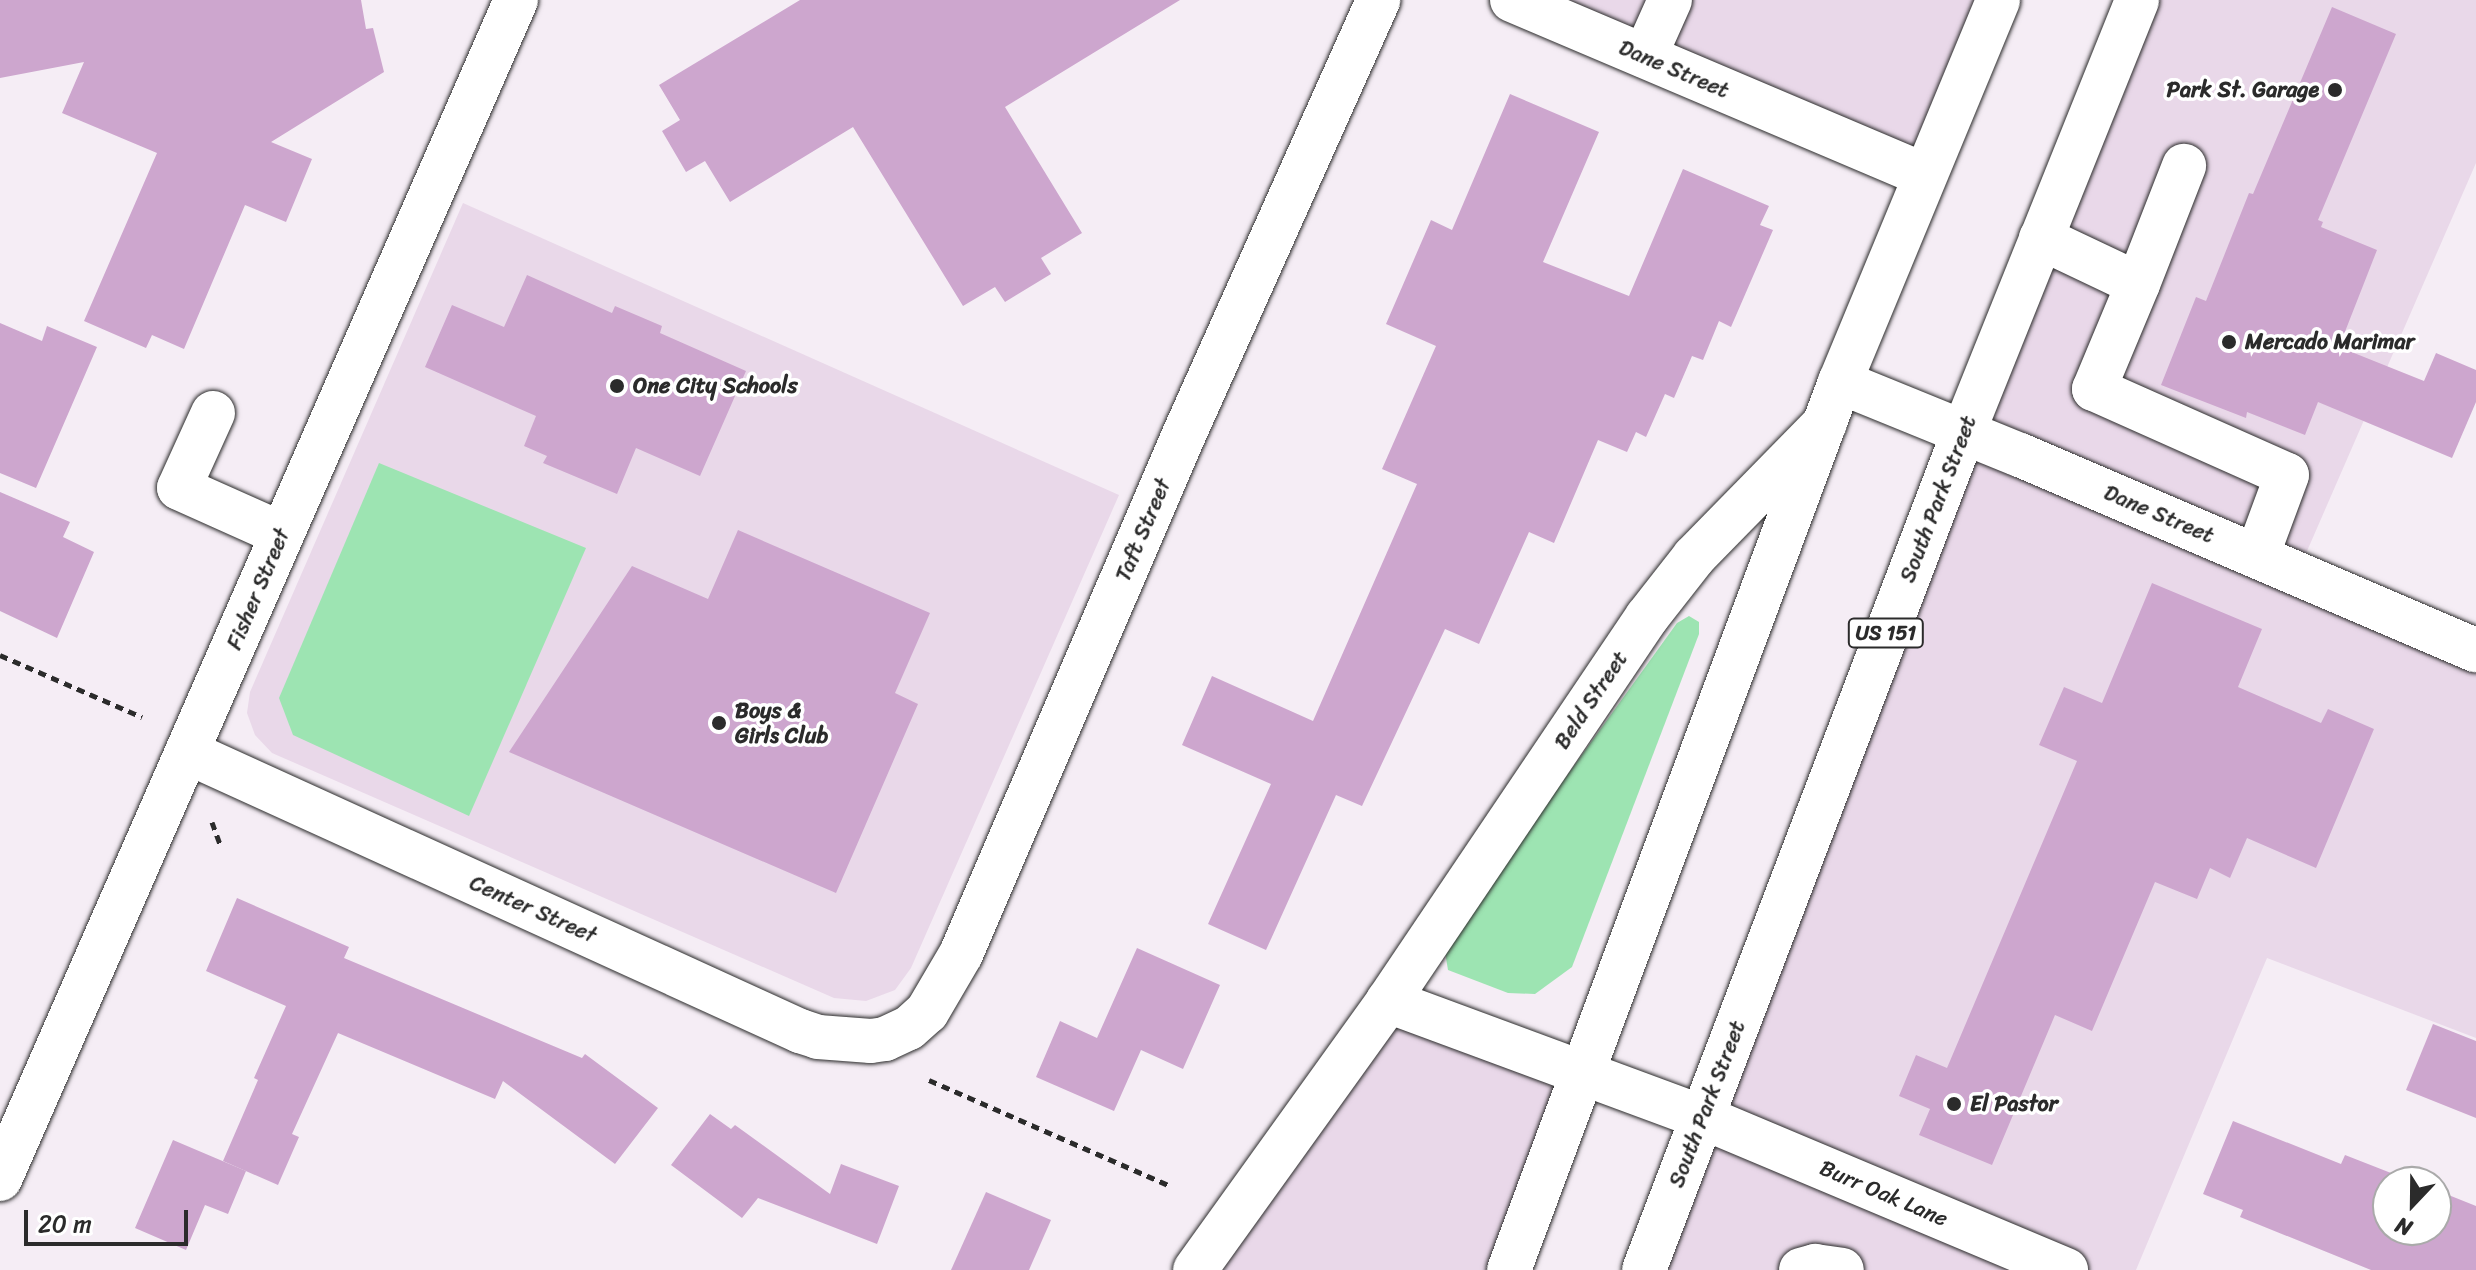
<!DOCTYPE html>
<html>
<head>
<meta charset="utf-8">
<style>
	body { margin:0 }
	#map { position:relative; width:2476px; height:1270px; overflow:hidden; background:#f5edf5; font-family:Sriracha,sans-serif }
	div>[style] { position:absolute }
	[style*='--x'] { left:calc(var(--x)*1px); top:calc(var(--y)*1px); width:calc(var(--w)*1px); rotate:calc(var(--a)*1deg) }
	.built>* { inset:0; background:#e9d8e9 }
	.green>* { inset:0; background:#9de4b2 }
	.building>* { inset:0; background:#cda6ce }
	.path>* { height:5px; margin-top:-2.5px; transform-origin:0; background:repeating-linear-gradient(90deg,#2b2b2b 0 8px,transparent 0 14px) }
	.roads { filter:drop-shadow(0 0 2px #2b2b2b) drop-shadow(0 0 2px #2b2b2b) }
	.minor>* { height:44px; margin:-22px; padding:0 22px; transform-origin:22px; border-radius:22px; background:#fff }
	.major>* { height:44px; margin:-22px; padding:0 22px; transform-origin:22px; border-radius:22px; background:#fff }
	.dots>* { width:22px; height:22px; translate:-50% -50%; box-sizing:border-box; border:4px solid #fff; border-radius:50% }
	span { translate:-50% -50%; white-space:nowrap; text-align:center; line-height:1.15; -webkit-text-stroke:7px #fff; paint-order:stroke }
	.shield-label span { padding:2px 6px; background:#fff; border:2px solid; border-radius:6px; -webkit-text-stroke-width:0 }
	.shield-label { font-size:20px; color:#2b2b2b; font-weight:700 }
	.street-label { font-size:22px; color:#2b2b2b }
	.poi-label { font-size:22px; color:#2b2b2b; font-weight:700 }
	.right { translate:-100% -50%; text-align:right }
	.left { translate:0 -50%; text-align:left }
	.north { position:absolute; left:2372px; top:1166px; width:80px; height:80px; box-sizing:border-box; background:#fff; border:2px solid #aaa; border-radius:50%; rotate:202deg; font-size:22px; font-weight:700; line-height:32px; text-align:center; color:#2b2b2b }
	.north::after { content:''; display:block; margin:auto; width:28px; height:36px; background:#2b2b2b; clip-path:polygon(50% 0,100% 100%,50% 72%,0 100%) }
	.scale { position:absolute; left:24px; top:1210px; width:164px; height:36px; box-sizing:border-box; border:4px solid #2b2b2b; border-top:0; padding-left:10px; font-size:24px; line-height:28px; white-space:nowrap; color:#2b2b2b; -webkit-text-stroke:6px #fff; paint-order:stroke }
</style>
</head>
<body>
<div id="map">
	<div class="built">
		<i style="clip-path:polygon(1512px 0,1998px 0,1924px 175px)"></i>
		<i style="clip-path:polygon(2137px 0,2476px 0,2476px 163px,2304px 558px,2476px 650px,2476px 1038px,2267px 958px,2136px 1270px,1644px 1270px)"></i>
		<i style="clip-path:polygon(463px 203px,1119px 495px,911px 968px,895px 990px,866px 1001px,834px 998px,272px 753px,255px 735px,247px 713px,250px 692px)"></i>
		<i style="clip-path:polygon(1388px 1001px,1584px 1072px,1509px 1270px,1195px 1270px)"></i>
	</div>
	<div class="green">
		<i style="clip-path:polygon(379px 463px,586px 548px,469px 816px,293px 735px,279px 698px)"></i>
		<i style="clip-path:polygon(1689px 616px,1699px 622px,1699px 634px,1572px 967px,1535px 994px,1508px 993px,1448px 970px,1444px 946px,1677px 623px)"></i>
	</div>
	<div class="building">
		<i style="clip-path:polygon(0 0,361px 0,366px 29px,373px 28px,384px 72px,271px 142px,312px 159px,286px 222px,245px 205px,184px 349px,152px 335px,146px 348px,84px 321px,157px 153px,62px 113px,84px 62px,0 78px)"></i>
		<i style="clip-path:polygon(800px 0,1180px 0,1005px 107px,1082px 233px,1041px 258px,1051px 274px,1005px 302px,995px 287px,963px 306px,853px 127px,730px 202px,705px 161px,686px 172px,662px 131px,680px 120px,659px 85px)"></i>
		<i style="clip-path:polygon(2332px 7px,2396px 34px,2318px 220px,2323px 222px,2321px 227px,2377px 250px,2339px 347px,2424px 381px,2436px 353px,2476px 370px,2476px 402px,2452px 458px,2318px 402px,2305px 435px,2247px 412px,2246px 418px,2161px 385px,2196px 297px,2206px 301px,2249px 193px,2253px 194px)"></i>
		<i style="clip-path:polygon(1510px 94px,1599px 132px,1543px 262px,1629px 296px,1683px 169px,1769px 206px,1760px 225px,1773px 230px,1731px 327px,1719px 321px,1703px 360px,1692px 356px,1674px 398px,1665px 394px,1646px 437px,1636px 432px,1627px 452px,1598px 440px,1554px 543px,1529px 532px,1479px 644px,1445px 629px,1362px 806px,1336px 795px,1266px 950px,1208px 924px,1271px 784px,1182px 745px,1212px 676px,1313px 721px,1417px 484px,1382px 469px,1436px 346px,1386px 324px,1431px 220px,1452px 230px)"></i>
		<i style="clip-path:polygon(527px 275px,612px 313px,615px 306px,662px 326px,660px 333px,746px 371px,700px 476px,636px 448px,617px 494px,543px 463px,547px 456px,524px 446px,536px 416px,425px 367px,452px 305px,504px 327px)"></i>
		<i style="clip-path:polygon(0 323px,42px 341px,47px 326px,97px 347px,36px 488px,0 473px)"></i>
		<i style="clip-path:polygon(0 492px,70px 522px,63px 537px,94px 552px,57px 638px,0 611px)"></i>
		<i style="clip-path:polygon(738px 530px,930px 613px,895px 693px,918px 704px,836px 893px,509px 752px,632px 566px,708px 599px)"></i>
		<i style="clip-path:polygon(2152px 583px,2262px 629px,2238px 687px,2321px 723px,2328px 709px,2374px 729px,2316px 868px,2247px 838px,2230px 878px,2210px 868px,2197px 899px,2155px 882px,2092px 1031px,2055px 1015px,1992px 1165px,1919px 1135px,1930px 1109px,1899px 1096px,1916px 1055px,1947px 1068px,2077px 761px,2039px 745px,2064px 687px,2102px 703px)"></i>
		<i style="clip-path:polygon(237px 898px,349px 947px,344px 958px,582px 1058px,585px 1054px,658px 1108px,615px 1164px,503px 1081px,495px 1099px,338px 1033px,292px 1134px,299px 1137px,278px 1185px,223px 1161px,258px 1080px,254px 1078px,286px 1006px,206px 971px)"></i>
		<i style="clip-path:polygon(1137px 948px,1220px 985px,1183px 1069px,1141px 1050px,1114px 1111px,1036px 1077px,1060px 1021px,1097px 1038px)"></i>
		<i style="clip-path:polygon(2433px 1024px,2476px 1041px,2476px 1118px,2406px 1090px)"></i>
		<i style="clip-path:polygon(710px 1114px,731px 1129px,735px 1125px,830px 1194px,841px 1164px,899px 1186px,877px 1244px,758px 1198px,742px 1218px,671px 1165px)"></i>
		<i style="clip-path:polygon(2233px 1121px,2341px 1164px,2345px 1155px,2414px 1182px,2388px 1182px,2388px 1230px,2436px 1230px,2436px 1190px,2476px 1206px,2476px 1270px,2371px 1270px,2240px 1217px,2243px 1210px,2203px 1194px)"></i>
		<i style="clip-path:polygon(173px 1140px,246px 1171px,228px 1214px,205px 1205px,186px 1250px,135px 1228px)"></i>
		<i style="clip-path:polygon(986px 1192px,1051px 1220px,1029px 1270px,951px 1270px)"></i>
	</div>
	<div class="path">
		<i style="--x:0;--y:655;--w:155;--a:23.6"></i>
		<i style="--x:212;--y:822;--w:23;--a:70"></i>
		<i style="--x:929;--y:1080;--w:261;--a:23.7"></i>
	</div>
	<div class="roads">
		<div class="minor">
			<i style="--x:1512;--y:0;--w:448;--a:23"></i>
			<i style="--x:1645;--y:56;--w:61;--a:-65.9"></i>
			<i style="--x:2041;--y:238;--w:107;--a:25.4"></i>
			<i style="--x:2138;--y:284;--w:114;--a:112.7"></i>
			<i style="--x:2094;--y:389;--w:211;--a:24"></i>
			<i style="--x:2287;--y:475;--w:86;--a:110.3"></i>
			<i style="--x:2138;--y:284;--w:127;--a:-68.7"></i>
			<i style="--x:1840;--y:382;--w:194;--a:22.1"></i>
			<i style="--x:2020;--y:455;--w:496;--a:23.2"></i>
			<i style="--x:213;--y:413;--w:82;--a:114.4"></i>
			<i style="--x:179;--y:488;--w:113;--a:24.1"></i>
			<i style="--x:187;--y:752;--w:674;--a:24.47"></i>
			<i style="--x:800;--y:1031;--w:19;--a:18"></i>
			<i style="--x:818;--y:1037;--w:53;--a:4.3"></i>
			<i style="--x:871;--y:1041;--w:14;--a:-8"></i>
			<i style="--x:885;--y:1039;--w:26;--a:-25"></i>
			<i style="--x:909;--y:1028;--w:24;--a:-42"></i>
			<i style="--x:927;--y:1012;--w:67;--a:-59.6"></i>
			<i style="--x:961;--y:954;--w:560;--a:-66.77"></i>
			<i style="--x:1182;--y:439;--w:481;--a:-65.9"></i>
			<i style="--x:1388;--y:1001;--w:463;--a:-56"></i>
			<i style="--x:1647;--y:617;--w:76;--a:-51.9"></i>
			<i style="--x:1694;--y:557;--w:187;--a:-45.6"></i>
			<i style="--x:0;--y:1179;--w:1287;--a:-66.36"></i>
			<i style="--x:1195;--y:1270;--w:331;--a:-54.3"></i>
			<i style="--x:1388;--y:1001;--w:335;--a:20.3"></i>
			<i style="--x:1702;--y:1117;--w:395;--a:22.8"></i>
			<i style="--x:1801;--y:1270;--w:15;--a:-16"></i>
			<i style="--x:1815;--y:1266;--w:27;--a:8"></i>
		</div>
		<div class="major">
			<i style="--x:1509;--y:1270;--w:948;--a:-69.56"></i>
			<i style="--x:1840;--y:382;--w:413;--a:-67.5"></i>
			<i style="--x:1644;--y:1270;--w:898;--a:-69.12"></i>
			<i style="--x:1964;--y:431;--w:464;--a:-68.1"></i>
		</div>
	</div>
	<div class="dots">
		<i style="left:2335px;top:90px;background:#2b2b2b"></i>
		<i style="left:2229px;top:342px;background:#2b2b2b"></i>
		<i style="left:617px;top:386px;background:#2b2b2b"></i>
		<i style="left:719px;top:723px;background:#2b2b2b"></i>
		<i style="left:1954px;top:1104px;background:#2b2b2b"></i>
	</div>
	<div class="shield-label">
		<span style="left:1886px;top:633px">US 151</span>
	</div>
	<div class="street-label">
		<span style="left:1674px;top:69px;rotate:23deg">Dane Street</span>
		<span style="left:1938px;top:499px;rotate:-69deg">South Park Street</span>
		<span style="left:2159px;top:514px;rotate:23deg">Dane Street</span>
		<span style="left:1143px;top:530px;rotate:-67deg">Taft Street</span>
		<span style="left:258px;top:589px;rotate:-67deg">Fisher Street</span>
		<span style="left:1591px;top:700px;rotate:-56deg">Beld Street</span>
		<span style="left:533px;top:909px;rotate:24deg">Center Street</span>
		<span style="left:1707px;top:1104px;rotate:-69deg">South Park Street</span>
		<span style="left:1884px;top:1193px;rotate:23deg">Burr Oak Lane</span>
	</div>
	<div class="poi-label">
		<span class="right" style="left:2319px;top:90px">Park St. Garage</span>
		<span class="left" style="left:2245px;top:342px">Mercado Marimar</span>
		<span class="left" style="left:633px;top:386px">One City Schools</span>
		<span class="left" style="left:735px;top:723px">Boys &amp;<br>Girls Club</span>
		<span class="left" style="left:1970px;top:1104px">El Pastor</span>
	</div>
	<div class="north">N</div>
	<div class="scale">20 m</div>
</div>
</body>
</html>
